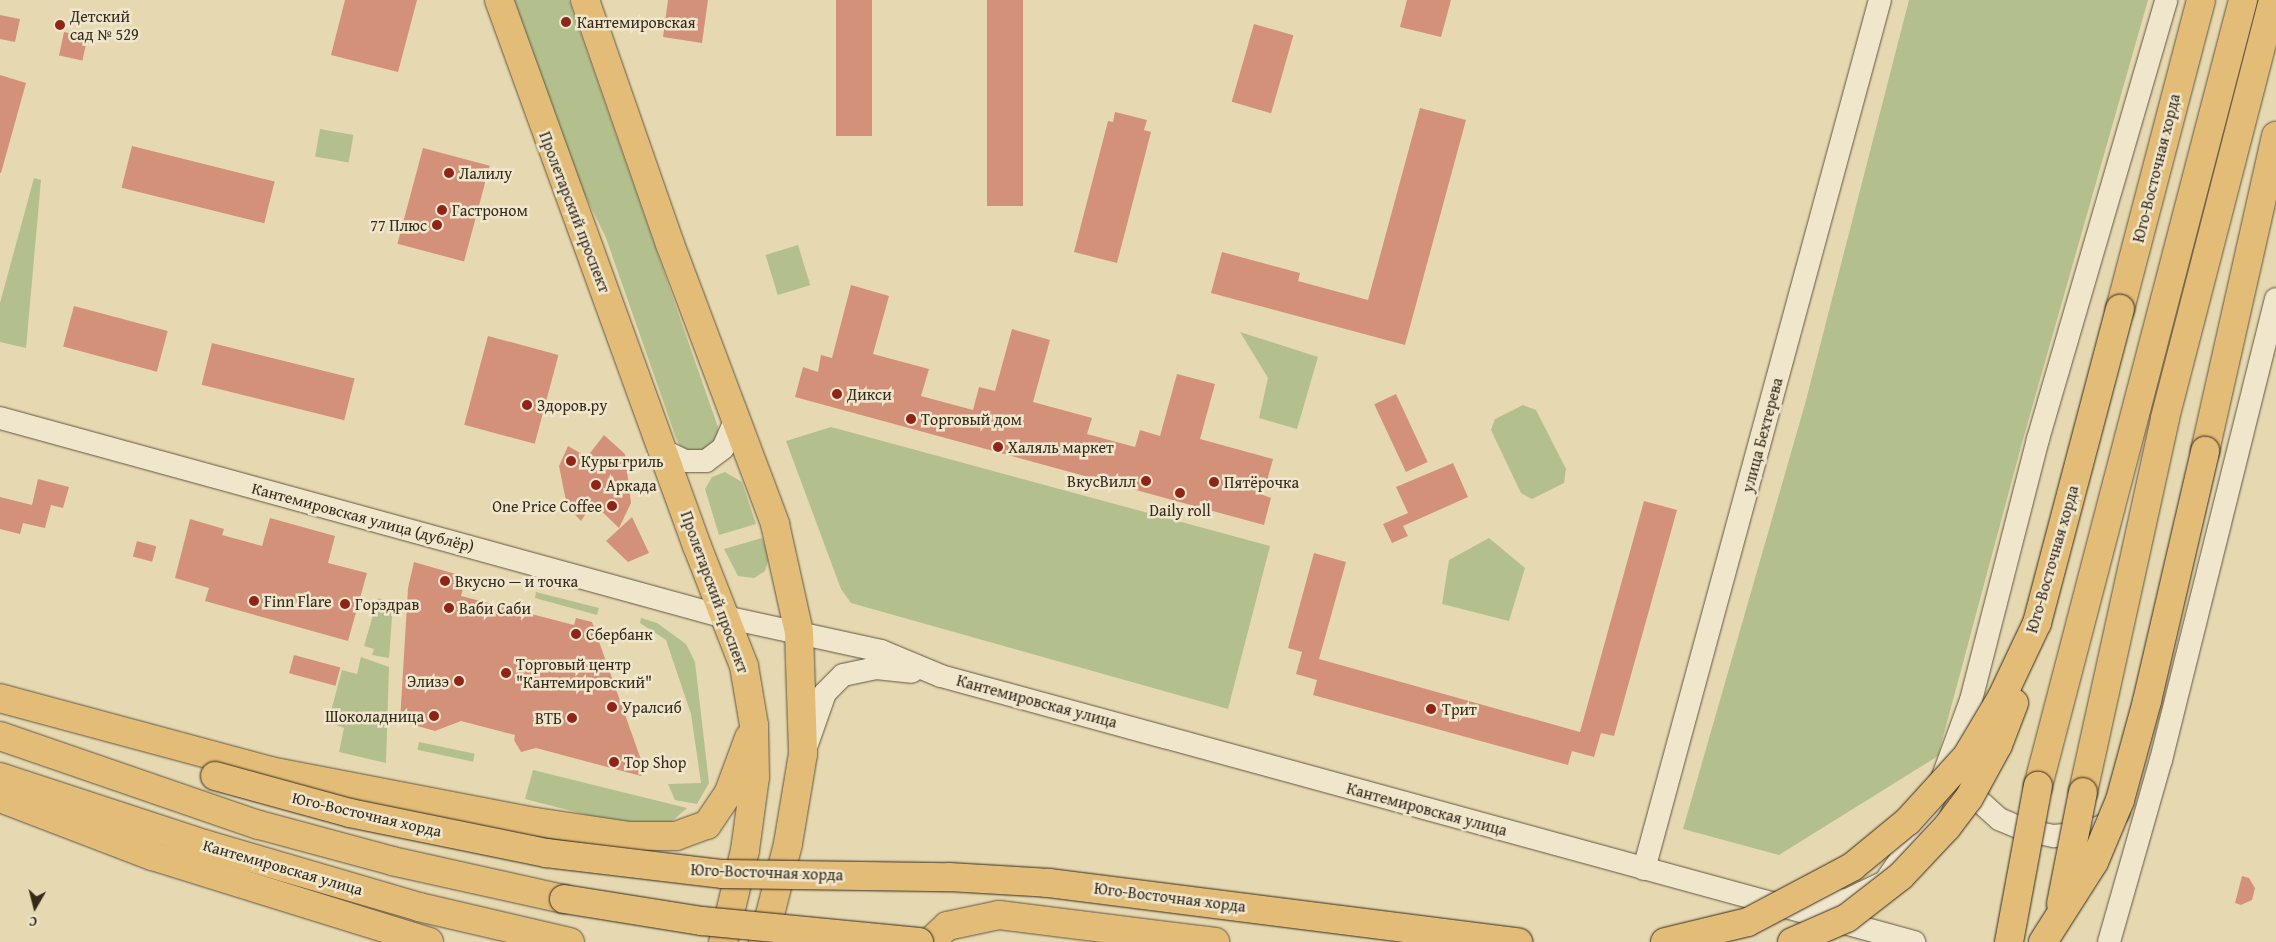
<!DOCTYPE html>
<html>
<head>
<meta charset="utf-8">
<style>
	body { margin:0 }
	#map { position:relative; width:2276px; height:942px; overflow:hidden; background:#e6d9b1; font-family:"Gentium Book Plus",serif }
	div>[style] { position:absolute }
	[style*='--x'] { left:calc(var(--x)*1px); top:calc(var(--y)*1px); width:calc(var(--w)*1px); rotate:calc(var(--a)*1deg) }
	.green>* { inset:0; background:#b3c08d; transform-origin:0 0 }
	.building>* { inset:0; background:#d4917a; transform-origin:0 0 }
	.roads { filter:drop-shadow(0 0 1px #615540) drop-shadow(0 0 1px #615540) }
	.minor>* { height:22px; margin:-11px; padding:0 11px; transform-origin:11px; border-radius:11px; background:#efe6cc }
	.major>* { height:28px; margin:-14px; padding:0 14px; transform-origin:14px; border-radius:14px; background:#e3bc78 }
	.bridges { filter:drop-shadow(0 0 1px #35291b) drop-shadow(0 0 1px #35291b) }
	.major-bridge>* { height:28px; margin:-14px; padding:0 14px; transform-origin:14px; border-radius:14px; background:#e3bc78 }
	.dots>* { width:14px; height:14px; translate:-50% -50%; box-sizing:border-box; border:2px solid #efe6cc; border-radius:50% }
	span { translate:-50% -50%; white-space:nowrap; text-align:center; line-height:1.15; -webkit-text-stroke:5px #efe6cc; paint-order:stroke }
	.poi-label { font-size:16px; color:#35291b }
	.left { translate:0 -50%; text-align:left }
	.right { translate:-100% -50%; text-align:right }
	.street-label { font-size:16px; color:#35291b }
	.north { position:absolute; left:10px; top:882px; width:50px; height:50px; -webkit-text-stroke:4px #efe6cc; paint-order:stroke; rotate:188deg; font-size:14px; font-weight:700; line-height:20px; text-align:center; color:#35291b }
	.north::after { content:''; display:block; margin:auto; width:18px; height:22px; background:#35291b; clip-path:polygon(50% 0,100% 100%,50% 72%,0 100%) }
</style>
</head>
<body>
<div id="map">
	<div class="green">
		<i style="clip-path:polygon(513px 0,569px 0,718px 427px,717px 439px,709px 450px,682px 450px,676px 438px,606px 238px,570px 164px)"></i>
		<i style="clip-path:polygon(1909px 0,2148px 0,2022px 443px,1938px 756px,1779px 855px,1683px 829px,1805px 404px)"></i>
		<i style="left:320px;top:129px;width:34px;height:28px;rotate:10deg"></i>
		<i style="clip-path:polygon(34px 178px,41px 180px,26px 348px,0 342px,0 303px)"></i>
		<i style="left:798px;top:245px;width:42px;height:34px;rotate:73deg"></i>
		<i style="clip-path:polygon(1240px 332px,1318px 357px,1297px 429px,1259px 418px,1268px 378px)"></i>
		<i style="clip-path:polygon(1523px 405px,1536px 410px,1566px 469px,1564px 483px,1532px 499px,1521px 493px,1491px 430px,1495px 419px)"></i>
		<i style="clip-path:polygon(831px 427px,1270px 546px,1228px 709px,851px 603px,841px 589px,786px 441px)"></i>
		<i style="clip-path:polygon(725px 472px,742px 482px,756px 524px,719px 535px,705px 489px,712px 477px)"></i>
		<i style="clip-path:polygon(762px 538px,769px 558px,765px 571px,754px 578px,738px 576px,724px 549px)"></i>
		<i style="clip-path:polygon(1489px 538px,1525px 568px,1509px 621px,1442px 604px,1449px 560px)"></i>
		<i style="clip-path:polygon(536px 592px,599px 608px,597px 615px,535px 598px)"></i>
		<i style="clip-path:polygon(378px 598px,393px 603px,389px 658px,372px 655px,374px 649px,364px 646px)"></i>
		<i style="clip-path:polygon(641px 618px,657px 623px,686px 644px,695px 662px,709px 783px,697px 804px,675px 800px,668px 784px,701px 783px,691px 714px,666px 640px,640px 623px)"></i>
		<i style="clip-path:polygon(361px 657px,389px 667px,386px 763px,339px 752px,344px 728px,328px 722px,342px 670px,357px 674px)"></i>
		<i style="left:419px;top:742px;width:57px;height:8px;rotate:12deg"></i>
		<i style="clip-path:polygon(533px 770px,687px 808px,670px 823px,634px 827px,525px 799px)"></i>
	</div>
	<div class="building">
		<i style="clip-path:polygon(345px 0,417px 0,398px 72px,331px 55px)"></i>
		<i style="clip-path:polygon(668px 0,708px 0,702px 43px,663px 37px)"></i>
		<i style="left:836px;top:0;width:36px;height:136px"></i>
		<i style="left:987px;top:0;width:36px;height:206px"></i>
		<i style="clip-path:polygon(1407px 0,1451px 0,1441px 37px,1400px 27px)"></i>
		<i style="clip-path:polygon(0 15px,20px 19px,15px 42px,0 39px)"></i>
		<i style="left:1254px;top:24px;width:41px;height:81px;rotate:16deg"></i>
		<i style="left:64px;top:32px;width:24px;height:24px;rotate:12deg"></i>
		<i style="clip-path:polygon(0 75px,26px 83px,1px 173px,0 173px)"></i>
		<i style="clip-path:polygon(1420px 108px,1466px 120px,1405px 345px,1211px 293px,1222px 252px,1300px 273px,1298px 281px,1368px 300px)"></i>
		<i style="clip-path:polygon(1115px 112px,1147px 120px,1144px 130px,1151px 132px,1117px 263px,1074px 252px,1108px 121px,1113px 122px)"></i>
		<i style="left:132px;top:146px;width:147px;height:43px;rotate:14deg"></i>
		<i style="left:423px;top:148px;width:69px;height:99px;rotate:15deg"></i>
		<i style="clip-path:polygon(851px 285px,889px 296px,873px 354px,929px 369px,921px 396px,973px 410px,979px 387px,995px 391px,1012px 329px,1050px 340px,1033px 402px,1092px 418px,1087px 434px,1135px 447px,1140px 430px,1160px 436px,1177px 374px,1215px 384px,1200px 439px,1273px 459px,1263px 495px,1271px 498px,1264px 525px,795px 397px,803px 367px,818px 372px,821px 355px,832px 358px)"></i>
		<i style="left:74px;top:306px;width:97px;height:42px;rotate:15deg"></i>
		<i style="left:488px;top:336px;width:73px;height:92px;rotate:15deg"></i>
		<i style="left:212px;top:343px;width:147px;height:43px;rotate:14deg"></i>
		<i style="left:1396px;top:394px;width:75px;height:24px;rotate:65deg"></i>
		<i style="clip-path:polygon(604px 435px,625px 454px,631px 503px,619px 528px,593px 503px,581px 521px,567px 506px,559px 466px,568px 446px,587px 457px)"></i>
		<i style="clip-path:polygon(1453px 463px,1468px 497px,1403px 526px,1408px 536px,1392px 543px,1383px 524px,1408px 513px,1396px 487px)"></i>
		<i style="clip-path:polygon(38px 479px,69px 487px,63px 508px,51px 505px,45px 528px,23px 523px,20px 534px,0 529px,0 497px,32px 505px)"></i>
		<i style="clip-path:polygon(1644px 501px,1677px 510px,1614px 736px,1601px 733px,1594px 757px,1572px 751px,1568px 765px,1313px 695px,1317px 680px,1296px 674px,1302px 652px,1288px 648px,1314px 553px,1346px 562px,1319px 659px,1580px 732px)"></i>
		<i style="clip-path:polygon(632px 517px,649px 553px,628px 562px,606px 541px)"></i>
		<i style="clip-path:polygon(270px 518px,335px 536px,328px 563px,367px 573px,348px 641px,205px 601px,209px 588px,175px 578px,190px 519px,224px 529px,222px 535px,262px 546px)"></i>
		<i style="left:137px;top:541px;width:20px;height:16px;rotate:15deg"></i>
		<i style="clip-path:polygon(414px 562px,466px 577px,461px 596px,574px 625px,576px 618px,592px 622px,644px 768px,641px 776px,536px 748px,521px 752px,514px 740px,515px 735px,461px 721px,435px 731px,400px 721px,408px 588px)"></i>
		<i style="left:294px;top:655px;width:48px;height:19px;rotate:15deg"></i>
		<i style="clip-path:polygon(2242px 876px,2249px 878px,2255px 888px,2252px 900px,2241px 905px,2235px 903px)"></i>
	</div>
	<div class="roads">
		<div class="minor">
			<i style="--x:0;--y:418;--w:752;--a:15.35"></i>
			<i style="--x:725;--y:617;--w:160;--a:12.3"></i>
			<i style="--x:881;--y:651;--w:65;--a:22.6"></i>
			<i style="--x:941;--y:676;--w:1009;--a:15.29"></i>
			<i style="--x:666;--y:452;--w:21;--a:25"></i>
			<i style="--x:685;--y:461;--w:21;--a:0"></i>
			<i style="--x:706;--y:461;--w:21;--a:-37"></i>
			<i style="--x:723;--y:448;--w:34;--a:-66"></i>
			<i style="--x:806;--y:747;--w:57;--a:-70.6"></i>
			<i style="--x:825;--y:693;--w:25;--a:-45"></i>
			<i style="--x:843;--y:675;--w:34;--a:-12"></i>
			<i style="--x:876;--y:668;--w:36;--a:6"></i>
			<i style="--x:1968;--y:778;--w:23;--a:67"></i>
			<i style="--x:1977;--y:799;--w:30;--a:42"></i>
			<i style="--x:1999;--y:819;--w:28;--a:23"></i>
			<i style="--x:2025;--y:830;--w:30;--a:12"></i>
			<i style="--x:2054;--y:836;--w:30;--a:-6"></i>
			<i style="--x:2084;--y:833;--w:25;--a:-21"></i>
			<i style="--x:2107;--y:824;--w:16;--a:-45"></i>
			<i style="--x:1644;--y:869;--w:900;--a:-74.81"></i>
			<i style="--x:1798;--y:902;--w:49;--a:-2.3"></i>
			<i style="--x:1847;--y:900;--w:42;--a:-25.3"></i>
			<i style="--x:1885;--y:882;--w:60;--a:-55.8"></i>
			<i style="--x:1919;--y:832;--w:58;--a:-66.5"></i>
			<i style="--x:1942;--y:779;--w:84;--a:-69.8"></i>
			<i style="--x:1971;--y:700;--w:269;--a:-75.6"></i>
			<i style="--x:2038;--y:439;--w:457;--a:-73.7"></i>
			<i style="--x:2109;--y:942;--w:189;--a:-74.1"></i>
			<i style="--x:2161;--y:760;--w:475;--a:-76"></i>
		</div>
		<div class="major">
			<i style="--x:499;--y:0;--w:581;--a:70.07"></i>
			<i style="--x:697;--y:546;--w:129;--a:68.6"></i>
			<i style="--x:744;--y:666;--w:60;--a:80.4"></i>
			<i style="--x:754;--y:725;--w:52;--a:88.9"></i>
			<i style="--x:755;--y:777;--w:74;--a:97.8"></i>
			<i style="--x:745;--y:850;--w:95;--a:103.4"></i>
			<i style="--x:585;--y:0;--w:258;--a:70.8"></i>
			<i style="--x:670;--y:244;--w:299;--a:69.4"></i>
			<i style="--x:775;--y:524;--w:111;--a:77.5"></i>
			<i style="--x:799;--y:632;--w:122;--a:88.1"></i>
			<i style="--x:803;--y:754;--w:91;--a:99.5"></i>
			<i style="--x:788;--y:844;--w:101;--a:104.3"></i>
			<i style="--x:2120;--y:309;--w:319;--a:-75.3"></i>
			<i style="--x:2205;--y:451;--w:323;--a:-77.3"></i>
			<i style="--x:0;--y:698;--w:280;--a:15.1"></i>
			<i style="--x:270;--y:771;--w:271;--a:10.9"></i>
			<i style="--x:536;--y:822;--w:95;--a:8.5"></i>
			<i style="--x:630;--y:836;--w:46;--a:0"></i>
			<i style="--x:676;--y:836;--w:33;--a:-20"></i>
			<i style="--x:707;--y:825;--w:40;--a:-56"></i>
			<i style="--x:729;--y:792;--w:58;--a:-69.7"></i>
			<i style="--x:0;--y:736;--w:274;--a:19"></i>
			<i style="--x:259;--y:825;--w:138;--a:15.1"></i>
			<i style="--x:392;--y:861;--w:176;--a:12.5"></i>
			<i style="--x:0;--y:777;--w:215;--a:18.2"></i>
			<i style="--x:204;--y:844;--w:224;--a:16.3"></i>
			<i style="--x:419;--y:907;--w:155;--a:13.1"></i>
			<i style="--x:2038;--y:786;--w:812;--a:-75.38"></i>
			<i style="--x:2083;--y:792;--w:383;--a:-77.6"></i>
			<i style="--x:2165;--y:418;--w:432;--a:-75.5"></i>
			<i style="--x:0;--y:798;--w:163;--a:20.9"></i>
			<i style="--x:152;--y:856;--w:290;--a:17.2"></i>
			<i style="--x:930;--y:942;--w:23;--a:-43"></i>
			<i style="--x:947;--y:926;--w:53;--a:-11.9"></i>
			<i style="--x:999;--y:915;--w:218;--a:7.1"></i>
		</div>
	</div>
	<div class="bridges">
		<div class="major-bridge">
			<i style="--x:215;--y:776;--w:140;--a:15.3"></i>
			<i style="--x:350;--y:813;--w:200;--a:11.5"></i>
			<i style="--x:546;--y:853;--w:178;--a:6.8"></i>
			<i style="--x:723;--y:874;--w:226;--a:0.8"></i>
			<i style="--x:949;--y:877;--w:100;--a:3.4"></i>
			<i style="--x:1049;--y:883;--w:473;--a:7.2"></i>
			<i style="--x:564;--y:899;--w:140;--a:9.1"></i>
			<i style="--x:702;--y:921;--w:218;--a:5.5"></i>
			<i style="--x:2061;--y:904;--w:114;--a:-78.9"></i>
			<i style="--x:1665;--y:942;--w:85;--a:-13.5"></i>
			<i style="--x:1748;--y:922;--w:118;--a:-27.9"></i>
			<i style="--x:1852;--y:867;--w:72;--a:-39.4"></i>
			<i style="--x:1908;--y:821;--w:88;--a:-47.8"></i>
			<i style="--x:1967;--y:756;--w:69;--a:-59.3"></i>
			<i style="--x:2002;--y:697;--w:82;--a:-64.7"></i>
			<i style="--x:2037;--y:623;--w:325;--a:-75.2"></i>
			<i style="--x:1792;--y:942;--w:60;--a:-23.6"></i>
			<i style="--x:1847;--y:918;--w:68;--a:-37.9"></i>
			<i style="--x:1901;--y:876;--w:67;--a:-46.8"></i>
			<i style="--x:1947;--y:827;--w:36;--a:-53"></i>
			<i style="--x:1969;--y:798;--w:60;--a:-61.3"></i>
			<i style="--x:1998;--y:745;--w:45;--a:-69.1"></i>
			<i style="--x:2009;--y:942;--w:159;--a:-79.5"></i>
			<i style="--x:2043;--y:942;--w:95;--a:-57.5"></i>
			<i style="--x:2094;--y:862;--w:67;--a:-67.2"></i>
			<i style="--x:2120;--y:800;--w:103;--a:-74.7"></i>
			<i style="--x:2147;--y:701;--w:257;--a:-76.9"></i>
		</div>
	</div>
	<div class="dots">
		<i style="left:566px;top:22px;background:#8f2418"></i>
		<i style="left:60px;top:25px;background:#8f2418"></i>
		<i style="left:449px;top:173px;background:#8f2418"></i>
		<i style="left:442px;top:210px;background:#8f2418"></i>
		<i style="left:437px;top:225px;background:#8f2418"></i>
		<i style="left:837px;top:394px;background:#8f2418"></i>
		<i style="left:527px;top:405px;background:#8f2418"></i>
		<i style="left:911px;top:419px;background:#8f2418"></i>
		<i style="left:998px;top:447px;background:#8f2418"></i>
		<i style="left:571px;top:461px;background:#8f2418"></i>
		<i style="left:1146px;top:481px;background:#8f2418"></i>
		<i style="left:1214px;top:482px;background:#8f2418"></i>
		<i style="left:596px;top:485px;background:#8f2418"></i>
		<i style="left:1180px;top:493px;background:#8f2418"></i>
		<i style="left:612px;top:506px;background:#8f2418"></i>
		<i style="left:445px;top:581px;background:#8f2418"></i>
		<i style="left:254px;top:601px;background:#8f2418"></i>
		<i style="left:345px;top:604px;background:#8f2418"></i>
		<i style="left:449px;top:608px;background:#8f2418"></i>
		<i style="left:576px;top:634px;background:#8f2418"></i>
		<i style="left:506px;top:673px;background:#8f2418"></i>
		<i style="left:459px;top:681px;background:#8f2418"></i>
		<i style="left:612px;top:707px;background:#8f2418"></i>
		<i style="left:1431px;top:709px;background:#8f2418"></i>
		<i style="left:434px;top:716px;background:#8f2418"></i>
		<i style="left:572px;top:718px;background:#8f2418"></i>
		<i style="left:614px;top:762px;background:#8f2418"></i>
	</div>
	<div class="poi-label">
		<span class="left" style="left:70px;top:25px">Детский<br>сад № 529</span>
		<span class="left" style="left:577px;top:22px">Кантемировская</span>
		<span class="left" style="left:459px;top:173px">Лалилу</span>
		<span class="left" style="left:452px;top:210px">Гастроном</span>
		<span class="right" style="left:427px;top:225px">77 Плюс</span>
		<span class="left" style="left:847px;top:394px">Дикси</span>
		<span class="left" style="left:537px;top:405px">Здоров.ру</span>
		<span class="left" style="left:921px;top:419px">Торговый дом</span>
		<span class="left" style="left:1008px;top:447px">Халяль маркет</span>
		<span class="left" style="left:581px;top:461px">Куры гриль</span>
		<span class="right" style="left:1136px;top:481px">ВкусВилл</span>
		<span class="left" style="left:1224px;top:482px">Пятёрочка</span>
		<span class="left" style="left:606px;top:485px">Аркада</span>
		<span class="right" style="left:602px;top:506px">One Price Coffee</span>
		<span style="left:1180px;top:510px">Daily roll</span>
		<span class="left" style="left:455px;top:581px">Вкусно — и точка</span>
		<span class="left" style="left:264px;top:601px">Finn Flare</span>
		<span class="left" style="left:355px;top:604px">Горздрав</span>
		<span class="left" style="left:459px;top:608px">Ваби Саби</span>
		<span class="left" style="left:586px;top:634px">Сбербанк</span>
		<span class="left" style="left:516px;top:673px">Торговый центр<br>"Кантемировский"</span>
		<span class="right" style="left:449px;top:681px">Элизэ</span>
		<span class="left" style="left:622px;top:707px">Уралсиб</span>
		<span class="left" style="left:1442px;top:709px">Трит</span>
		<span class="right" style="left:424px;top:716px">Шоколадница</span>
		<span class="right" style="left:562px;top:718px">ВТБ</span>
		<span class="left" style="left:624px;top:762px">Top Shop</span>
	</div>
	<div class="street-label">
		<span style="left:2156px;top:168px;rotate:-76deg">Юго-Восточная хорда</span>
		<span style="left:575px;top:212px;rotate:69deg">Пролетарский проспект</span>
		<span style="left:1762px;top:435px;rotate:-75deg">улица Бехтерева</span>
		<span style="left:363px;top:517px;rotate:15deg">Кантемировская улица (дублёр)</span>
		<span style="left:2052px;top:559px;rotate:-74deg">Юго-Восточная хорда</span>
		<span style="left:715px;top:592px;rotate:70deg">Пролетарский проспект</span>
		<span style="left:1037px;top:701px;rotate:15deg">Кантемировская улица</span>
		<span style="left:1427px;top:809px;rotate:15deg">Кантемировская улица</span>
		<span style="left:367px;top:814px;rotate:13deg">Юго-Восточная хорда</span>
		<span style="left:283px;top:867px;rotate:16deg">Кантемировская улица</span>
		<span style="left:767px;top:872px;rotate:2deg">Юго-Восточная хорда</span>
		<span style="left:1170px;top:897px;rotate:7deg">Юго-Восточная хорда</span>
	</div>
	<div class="north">С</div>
</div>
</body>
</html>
